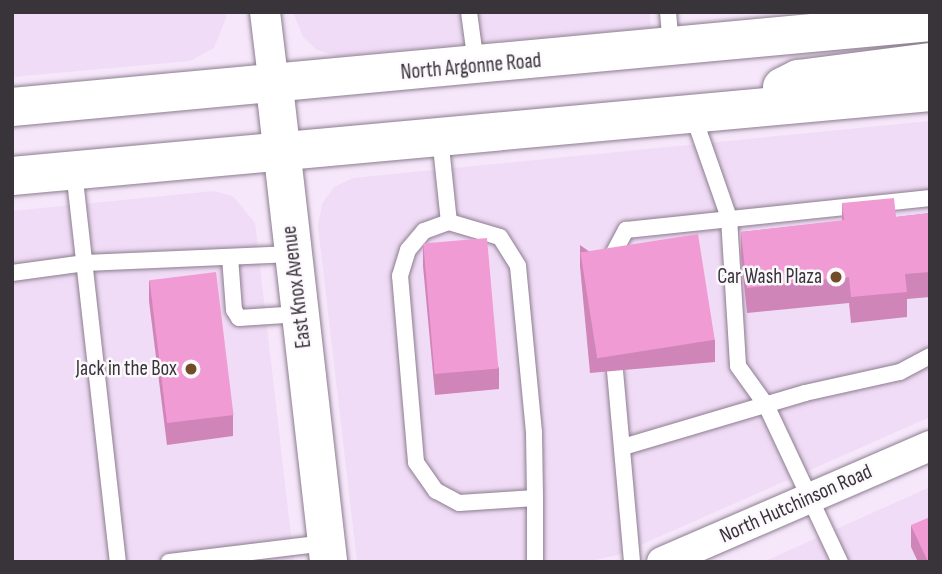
<!DOCTYPE html>
<html>
<head>
<meta charset="utf-8">
<style>
	body { margin:0 }
	#map { position:relative; width:942px; height:574px; overflow:hidden; background:#f6e7fa; font-family:"Sofia Sans Condensed",sans-serif }
	div>[style] { position:absolute }
	[style*='--x'] { left:calc(var(--x)*1px); top:calc(var(--y)*1px); width:calc(var(--w)*1px); rotate:calc(var(--a)*1deg) }
	.built>* { inset:0; background:#f0dcf6 }
	.roads { filter:drop-shadow(0 0 2px #8c7d8f) drop-shadow(0 0 2px #8c7d8f) }
	.service>* { height:16px; margin:-8px; padding:0 8px; transform-origin:8px; border-radius:8px; background:#fff }
	.minor>* { height:30px; margin:-15px; padding:0 15px; transform-origin:15px; border-radius:15px; background:#fff }
	.tertiary>* { height:37px; margin:-18.5px; padding:0 18.5px; transform-origin:18.5px; border-radius:18.5px; background:#fff }
	.primary>* { height:38px; margin:-19px; padding:0 19px; transform-origin:19px; border-radius:19px; background:#fff }
	.wall>* { inset:0; background:#cf85b7 }
	.building>* { inset:0; background:#f19bd5; transform-origin:0 0 }
	.dots>* { width:19px; height:19px; translate:-50% -50%; box-sizing:border-box; border:4px solid #fcf9fd; border-radius:50% }
	span { translate:-50% -50%; white-space:nowrap; text-align:center; line-height:1.15; -webkit-text-stroke:5px #fcf9fd; paint-order:stroke }
	.street-label { font-size:21px; color:#39333a }
	.poi-label { font-size:21px; color:#39333a }
	.right { translate:-100% -50%; text-align:right }
	.frame { position:absolute; inset:0; border:14px solid #39333a; pointer-events:none }
</style>
</head>
<body>
<div id="map">
	<div class="built">
		<i style="clip-path:polygon(12px 12px,225px 12px,226px 18px,214px 48px,190px 61px,12px 77px)"></i>
		<i style="clip-path:polygon(293px 12px,649px 12px,651px 28px,337px 56px,317px 50px,303px 37px)"></i>
		<i style="clip-path:polygon(930px 121px,930px 417px,618px 555px,586px 562px,357px 562px,318px 226px,322px 204px,334px 187px,353px 178px)"></i>
		<i style="clip-path:polygon(214px 191px,233px 196px,255px 223px,294px 562px,12px 562px,12px 211px)"></i>
		<i style="clip-path:polygon(930px 487px,930px 562px,763px 562px)"></i>
	</div>
	<div class="roads">
		<div class="service">
			<i style="--x:469;--y:12;--w:52;--a:82.3"></i>
			<i style="--x:668;--y:12;--w:34;--a:85"></i>
			<i style="--x:693;--y:115;--w:109;--a:70.7"></i>
			<i style="--x:729;--y:218;--w:148;--a:86.5"></i>
			<i style="--x:738;--y:366;--w:48;--a:54.3"></i>
			<i style="--x:766;--y:405;--w:174;--a:64.8"></i>
			<i style="--x:440;--y:137;--w:85;--a:84"></i>
			<i style="--x:74;--y:171;--w:393;--a:83.6"></i>
			<i style="--x:449;--y:222;--w:53;--a:16.4"></i>
			<i style="--x:500;--y:237;--w:34;--a:58"></i>
			<i style="--x:518;--y:266;--w:168;--a:84.5"></i>
			<i style="--x:534;--y:433;--w:65;--a:89.1"></i>
			<i style="--x:535;--y:498;--w:76;--a:176.2"></i>
			<i style="--x:459;--y:503;--w:26;--a:-152"></i>
			<i style="--x:436;--y:491;--w:35;--a:-125"></i>
			<i style="--x:416;--y:462;--w:187;--a:-94.9"></i>
			<i style="--x:400;--y:276;--w:27;--a:-73"></i>
			<i style="--x:408;--y:250;--w:25;--a:-50"></i>
			<i style="--x:424;--y:231;--w:27;--a:-20"></i>
			<i style="--x:230;--y:257;--w:53;--a:85.7"></i>
			<i style="--x:234;--y:310;--w:9;--a:58"></i>
			<i style="--x:239;--y:318;--w:61;--a:-3.8"></i>
			<i style="--x:611;--y:258;--w:32;--a:-62"></i>
			<i style="--x:626;--y:230;--w:306;--a:-6"></i>
			<i style="--x:12;--y:273;--w:74;--a:-7.8"></i>
			<i style="--x:85;--y:263;--w:208;--a:-2.5"></i>
			<i style="--x:615;--y:371;--w:192;--a:84.9"></i>
			<i style="--x:623;--y:447;--w:190;--a:-16.5"></i>
			<i style="--x:805;--y:393;--w:97;--a:-12.5"></i>
			<i style="--x:900;--y:372;--w:34;--a:-28"></i>
			<i style="--x:535;--y:498;--w:64;--a:90"></i>
			<i style="--x:169;--y:562;--w:158;--a:-6.9"></i>
		</div>
		<div class="minor">
			<i style="--x:265;--y:12;--w:75;--a:83.1"></i>
			<i style="--x:662;--y:562;--w:292;--a:-23.4"></i>
		</div>
		<div class="tertiary">
			<i style="--x:274;--y:86;--w:479;--a:83.5"></i>
		</div>
		<div class="primary">
			<i style="--x:782;--y:87;--w:18;--a:-27"></i>
			<i style="--x:798;--y:79;--w:133;--a:-7.3"></i>
			<i style="--x:12;--y:107;--w:922;--a:-5.29"></i>
			<i style="--x:12;--y:176;--w:922;--a:-5.23"></i>
		</div>
	</div>
	<div class="wall">
		<i style="clip-path:polygon(842px 203px,896px 217px,930px 213px,930px 297px,907px 299px,907px 317px,851px 323px,849px 303px,747px 313px,741px 257px,741px 232px,842px 221px)"></i>
		<i style="clip-path:polygon(423px 244px,499px 368px,499px 389px,435px 395px,423px 266px)"></i>
		<i style="clip-path:polygon(580px 245px,715px 340px,715px 362px,590px 373px,580px 266px)"></i>
		<i style="clip-path:polygon(149px 280px,233px 415px,233px 436px,167px 445px,149px 301px)"></i>
		<i style="clip-path:polygon(911px 525px,930px 562px,918px 562px,911px 547px)"></i>
	</div>
	<div class="building">
		<i style="clip-path:polygon(894px 198px,896px 217px,930px 213px,930px 272px,905px 274px,907px 292px,851px 297px,849px 277px,747px 288px,741px 232px,844px 220px,842px 203px)"></i>
		<i style="left:698px;top:234px;width:107px;height:119px;rotate:81deg"></i>
		<i style="left:487px;top:238px;width:131px;height:64px;rotate:85deg"></i>
		<i style="left:216px;top:272px;width:144px;height:67px;rotate:83deg"></i>
		<i style="clip-path:polygon(930px 517px,930px 562px,928px 562px,911px 525px)"></i>
	</div>
	<div class="dots">
		<i style="left:836px;top:277px;background:#724c29"></i>
		<i style="left:191px;top:369px;background:#724c29"></i>
	</div>
	<div class="street-label">
		<span style="left:471px;top:67px;rotate:-5deg">North Argonne Road</span>
		<span style="left:297px;top:287px;rotate:-97deg">East Knox Avenue</span>
		<span style="left:796px;top:504px;rotate:-24deg">North Hutchinson Road</span>
	</div>
	<div class="poi-label">
		<span class="right" style="left:822px;top:277px">Car Wash Plaza</span>
		<span class="right" style="left:177px;top:369px">Jack in the Box</span>
	</div>
	<div class="frame"></div>
</div>
</body>
</html>
